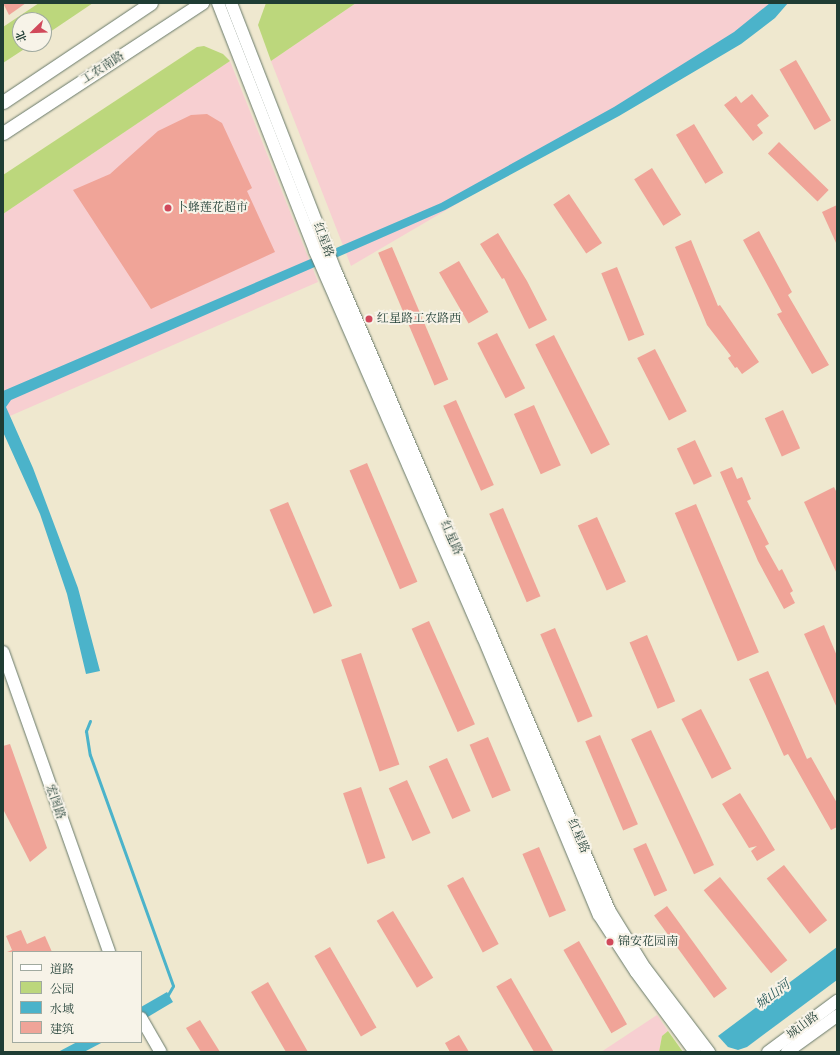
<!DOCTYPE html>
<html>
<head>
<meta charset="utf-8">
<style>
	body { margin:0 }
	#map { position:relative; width:840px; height:1055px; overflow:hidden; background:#efe8cf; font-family:"IM FELL Great Primer","Noto Serif SC",serif }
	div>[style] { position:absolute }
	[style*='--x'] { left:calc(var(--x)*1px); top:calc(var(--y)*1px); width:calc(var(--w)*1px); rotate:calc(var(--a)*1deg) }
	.built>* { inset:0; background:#f7cfd1 }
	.green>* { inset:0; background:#bcd77c }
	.water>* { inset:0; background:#4bb3ca }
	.stream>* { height:3px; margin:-1.5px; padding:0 1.5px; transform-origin:1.5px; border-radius:1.5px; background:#4bb3ca }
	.building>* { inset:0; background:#f0a498; transform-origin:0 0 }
	.roads { filter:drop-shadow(0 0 1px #68796a) drop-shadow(0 0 1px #68796a) }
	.secondary>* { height:12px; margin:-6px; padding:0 6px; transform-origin:6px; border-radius:6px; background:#fff }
	.primary>* { height:13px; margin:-6.5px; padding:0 6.5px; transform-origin:6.5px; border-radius:6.5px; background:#fff }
	.dots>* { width:11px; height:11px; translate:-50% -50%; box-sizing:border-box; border:2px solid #f7f3e8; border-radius:50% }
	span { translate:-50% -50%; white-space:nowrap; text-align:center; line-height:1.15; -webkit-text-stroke:4px #f7f3e8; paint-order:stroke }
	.street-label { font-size:12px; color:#1f3d34 }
	.poi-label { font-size:12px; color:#1f3d34 }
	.left { translate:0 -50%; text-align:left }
	.water-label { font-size:13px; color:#2a5a5a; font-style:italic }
	.frame { position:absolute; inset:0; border:4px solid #1f3d34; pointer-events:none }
	.legend { position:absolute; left:12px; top:951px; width:130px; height:92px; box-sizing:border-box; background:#f7f3e8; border:1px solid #a1aaa0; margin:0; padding:5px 7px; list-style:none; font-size:12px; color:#1f3d34 }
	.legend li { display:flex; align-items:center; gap:8px; height:20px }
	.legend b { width:20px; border:1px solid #a1aaa0 }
	.north { position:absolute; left:12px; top:12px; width:40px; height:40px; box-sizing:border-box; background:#f7f3e8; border:1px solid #a1aaa0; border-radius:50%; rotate:247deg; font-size:11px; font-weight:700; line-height:16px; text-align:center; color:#1f3d34 }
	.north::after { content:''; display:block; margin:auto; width:14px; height:18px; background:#d1495b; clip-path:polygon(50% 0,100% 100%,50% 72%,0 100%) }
</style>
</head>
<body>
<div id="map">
	<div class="built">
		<i style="clip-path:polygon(356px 3px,790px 3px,595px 123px,351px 266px,271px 61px)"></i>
		<i style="clip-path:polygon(230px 61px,318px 282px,3px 419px,3px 214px)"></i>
		<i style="clip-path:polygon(657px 1015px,668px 1031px,662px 1036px,659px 1052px,601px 1052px)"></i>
	</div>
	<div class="green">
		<i style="clip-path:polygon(39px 3px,93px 3px,44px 36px,44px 20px,20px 20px,20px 44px,32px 44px,3px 63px,3px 27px)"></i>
		<i style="clip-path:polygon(266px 3px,356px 3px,271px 61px,258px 25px)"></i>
		<i style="clip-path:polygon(204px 46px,223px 54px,230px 61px,3px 214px,3px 175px,197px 47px)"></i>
		<i style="clip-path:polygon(668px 1031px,683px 1052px,659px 1052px,662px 1036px)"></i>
	</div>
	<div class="water">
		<i style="clip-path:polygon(770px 3px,788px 3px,775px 18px,741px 44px,619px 116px,445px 210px,11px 400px,6px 407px,33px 468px,78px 588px,100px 671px,86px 674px,67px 594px,40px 514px,3px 432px,3px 391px,441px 203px,614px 107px,734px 32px)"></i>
		<i style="clip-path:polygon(837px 947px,837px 980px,747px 1047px,738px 1050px,728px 1047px,718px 1036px)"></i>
		<i style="clip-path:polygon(167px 992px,173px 1002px,141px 1021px,141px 1007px)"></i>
		<i style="clip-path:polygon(77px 1042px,103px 1042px,84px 1052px,58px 1052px)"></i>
	</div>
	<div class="stream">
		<i style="--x:90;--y:721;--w:11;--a:112"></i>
		<i style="--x:86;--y:731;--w:24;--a:81"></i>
		<i style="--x:90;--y:755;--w:245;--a:70.2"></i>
		<i style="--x:173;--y:986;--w:14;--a:120"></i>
	</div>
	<div class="building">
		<i style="clip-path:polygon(3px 3px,26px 3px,9px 15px)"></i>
		<i style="left:796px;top:60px;width:70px;height:19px;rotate:60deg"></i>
		<i style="clip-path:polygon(752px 94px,769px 116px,757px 125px,763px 133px,753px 141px,724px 105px,736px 96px,741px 103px)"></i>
		<i style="clip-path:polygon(207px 114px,222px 123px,252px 188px,247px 191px,275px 252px,151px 309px,73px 190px,110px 174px,158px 131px,191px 115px)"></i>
		<i style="left:694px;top:124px;width:57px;height:21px;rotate:59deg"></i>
		<i style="left:779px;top:142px;width:69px;height:16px;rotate:44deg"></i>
		<i style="left:652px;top:168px;width:55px;height:21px;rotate:58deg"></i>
		<i style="left:569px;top:194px;width:59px;height:19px;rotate:56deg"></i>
		<i style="clip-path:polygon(837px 205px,837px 245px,822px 212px)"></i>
		<i style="clip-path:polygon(759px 231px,792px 292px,788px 295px,829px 365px,812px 374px,777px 314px,782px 312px,743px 240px)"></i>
		<i style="clip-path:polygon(498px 233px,527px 281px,547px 320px,529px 329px,504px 278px,502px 279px,480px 244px)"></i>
		<i style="clip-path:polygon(691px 240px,718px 306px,720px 305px,759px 362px,742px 374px,737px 367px,735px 368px,728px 358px,731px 356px,707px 325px,675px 247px)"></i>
		<i style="left:392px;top:247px;width:144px;height:15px;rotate:67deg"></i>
		<i style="left:459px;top:261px;width:59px;height:23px;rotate:60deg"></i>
		<i style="left:617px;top:267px;width:73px;height:17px;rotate:68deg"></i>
		<i style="left:497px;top:333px;width:62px;height:22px;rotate:63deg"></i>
		<i style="left:554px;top:335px;width:123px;height:21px;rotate:63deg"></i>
		<i style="left:655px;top:349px;width:70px;height:20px;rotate:63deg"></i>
		<i style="left:456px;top:400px;width:93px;height:14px;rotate:66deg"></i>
		<i style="left:534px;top:405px;width:66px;height:22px;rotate:66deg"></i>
		<i style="left:783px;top:410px;width:42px;height:20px;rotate:66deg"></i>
		<i style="left:695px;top:440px;width:40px;height:20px;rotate:65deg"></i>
		<i style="left:367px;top:463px;width:129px;height:19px;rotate:67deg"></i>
		<i style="clip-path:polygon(732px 467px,737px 479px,742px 477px,751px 499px,747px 501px,769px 544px,765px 546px,779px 571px,782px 569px,793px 591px,790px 593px,795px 603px,784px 609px,758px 561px,720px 472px)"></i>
		<i style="clip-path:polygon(834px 487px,837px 493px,837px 574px,804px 502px)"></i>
		<i style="left:288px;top:502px;width:113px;height:20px;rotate:67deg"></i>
		<i style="left:696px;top:504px;width:161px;height:23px;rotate:67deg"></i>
		<i style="left:503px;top:508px;width:96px;height:15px;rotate:67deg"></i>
		<i style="left:597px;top:517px;width:71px;height:21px;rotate:66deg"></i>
		<i style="left:429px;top:621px;width:113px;height:19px;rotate:66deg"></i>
		<i style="clip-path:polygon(824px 625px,837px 656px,837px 708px,804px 634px)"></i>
		<i style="left:555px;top:628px;width:96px;height:16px;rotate:67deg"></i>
		<i style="left:647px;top:635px;width:72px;height:19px;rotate:67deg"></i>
		<i style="left:361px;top:653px;width:118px;height:21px;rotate:71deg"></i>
		<i style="clip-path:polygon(768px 671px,807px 759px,811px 757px,837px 803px,837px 827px,831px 830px,788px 754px,784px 756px,749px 679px)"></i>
		<i style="left:701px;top:709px;width:67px;height:22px;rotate:63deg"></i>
		<i style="left:651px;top:730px;width:149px;height:22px;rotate:65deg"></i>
		<i style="left:600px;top:735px;width:97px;height:16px;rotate:67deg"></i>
		<i style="left:488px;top:737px;width:58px;height:20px;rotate:67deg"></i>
		<i style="clip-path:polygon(10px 744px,47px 848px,30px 862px,3px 809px,3px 746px)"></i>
		<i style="left:447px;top:758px;width:58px;height:20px;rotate:66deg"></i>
		<i style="left:407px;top:780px;width:58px;height:20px;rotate:66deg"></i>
		<i style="left:361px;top:787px;width:75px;height:19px;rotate:71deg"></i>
		<i style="clip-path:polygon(740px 793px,775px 850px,757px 861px,751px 851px,757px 846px,749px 848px,722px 804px)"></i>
		<i style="left:646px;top:843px;width:52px;height:14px;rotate:66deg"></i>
		<i style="left:539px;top:847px;width:69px;height:18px;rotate:67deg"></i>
		<i style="left:784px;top:865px;width:70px;height:22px;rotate:52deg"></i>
		<i style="left:463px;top:877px;width:76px;height:18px;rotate:62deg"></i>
		<i style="left:720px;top:877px;width:107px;height:21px;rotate:51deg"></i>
		<i style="left:667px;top:906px;width:102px;height:16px;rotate:54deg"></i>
		<i style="left:393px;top:911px;width:78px;height:19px;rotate:59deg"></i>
		<i style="clip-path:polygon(21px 930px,27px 944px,45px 936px,52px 952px,7px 952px,12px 950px,6px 936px)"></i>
		<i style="left:579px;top:941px;width:96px;height:18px;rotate:60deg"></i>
		<i style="left:330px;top:947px;width:93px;height:18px;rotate:60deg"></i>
		<i style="left:511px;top:978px;width:86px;height:17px;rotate:60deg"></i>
		<i style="clip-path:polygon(268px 982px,308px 1052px,286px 1052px,251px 992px)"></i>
		<i style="clip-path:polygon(200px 1020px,220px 1052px,201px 1052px,186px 1028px)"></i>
		<i style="clip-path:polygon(459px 1035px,469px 1052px,450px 1052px,445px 1043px)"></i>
	</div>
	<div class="roads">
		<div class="secondary">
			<i style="--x:218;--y:3;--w:266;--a:68.6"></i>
			<i style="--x:315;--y:251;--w:421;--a:66.5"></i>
			<i style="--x:483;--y:637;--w:301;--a:67.4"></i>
			<i style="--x:599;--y:915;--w:68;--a:57"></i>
			<i style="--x:636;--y:972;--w:99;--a:53.6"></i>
			<i style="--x:231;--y:3;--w:289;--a:68.7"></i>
			<i style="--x:336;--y:272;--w:694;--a:66.83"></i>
			<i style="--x:609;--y:910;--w:68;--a:58.2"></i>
			<i style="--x:645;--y:968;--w:106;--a:52.7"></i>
			<i style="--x:3;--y:652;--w:318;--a:70.5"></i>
			<i style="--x:141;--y:1018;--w:39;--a:60"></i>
			<i style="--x:768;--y:1052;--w:86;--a:-36.5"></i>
			<i style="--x:787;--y:1052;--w:62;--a:-35.8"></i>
		</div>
		<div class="primary">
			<i style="--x:3;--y:102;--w:178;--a:-33.8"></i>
			<i style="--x:3;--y:133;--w:238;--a:-33.2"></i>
		</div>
	</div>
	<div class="dots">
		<i style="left:168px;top:208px;background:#d1495b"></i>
		<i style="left:369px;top:319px;background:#d1495b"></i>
		<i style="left:610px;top:942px;background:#d1495b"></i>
	</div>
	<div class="street-label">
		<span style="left:103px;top:68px;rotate:-33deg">工农南路</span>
		<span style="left:323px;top:240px;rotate:69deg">红星路</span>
		<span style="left:451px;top:538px;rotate:66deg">红星路</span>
		<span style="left:55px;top:802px;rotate:71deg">宏图路</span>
		<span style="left:578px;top:836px;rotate:67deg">红星路</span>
		<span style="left:803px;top:1026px;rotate:-37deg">城山路</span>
	</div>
	<div class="poi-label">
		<span class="left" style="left:176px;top:208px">卜蜂莲花超市</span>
		<span class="left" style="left:377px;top:319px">红星路工农路西</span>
		<span class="left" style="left:618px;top:942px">锦安花园南</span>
	</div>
	<div class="water-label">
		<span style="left:773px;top:995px;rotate:-37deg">城山河</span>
	</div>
	<div class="frame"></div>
	<ul class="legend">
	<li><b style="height:5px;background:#fff"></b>道路</li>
	<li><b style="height:11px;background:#bcd77c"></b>公园</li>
	<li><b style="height:11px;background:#4bb3ca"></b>水域</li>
	<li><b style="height:11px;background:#f0a498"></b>建筑</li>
	</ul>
	<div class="north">北</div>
</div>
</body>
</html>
